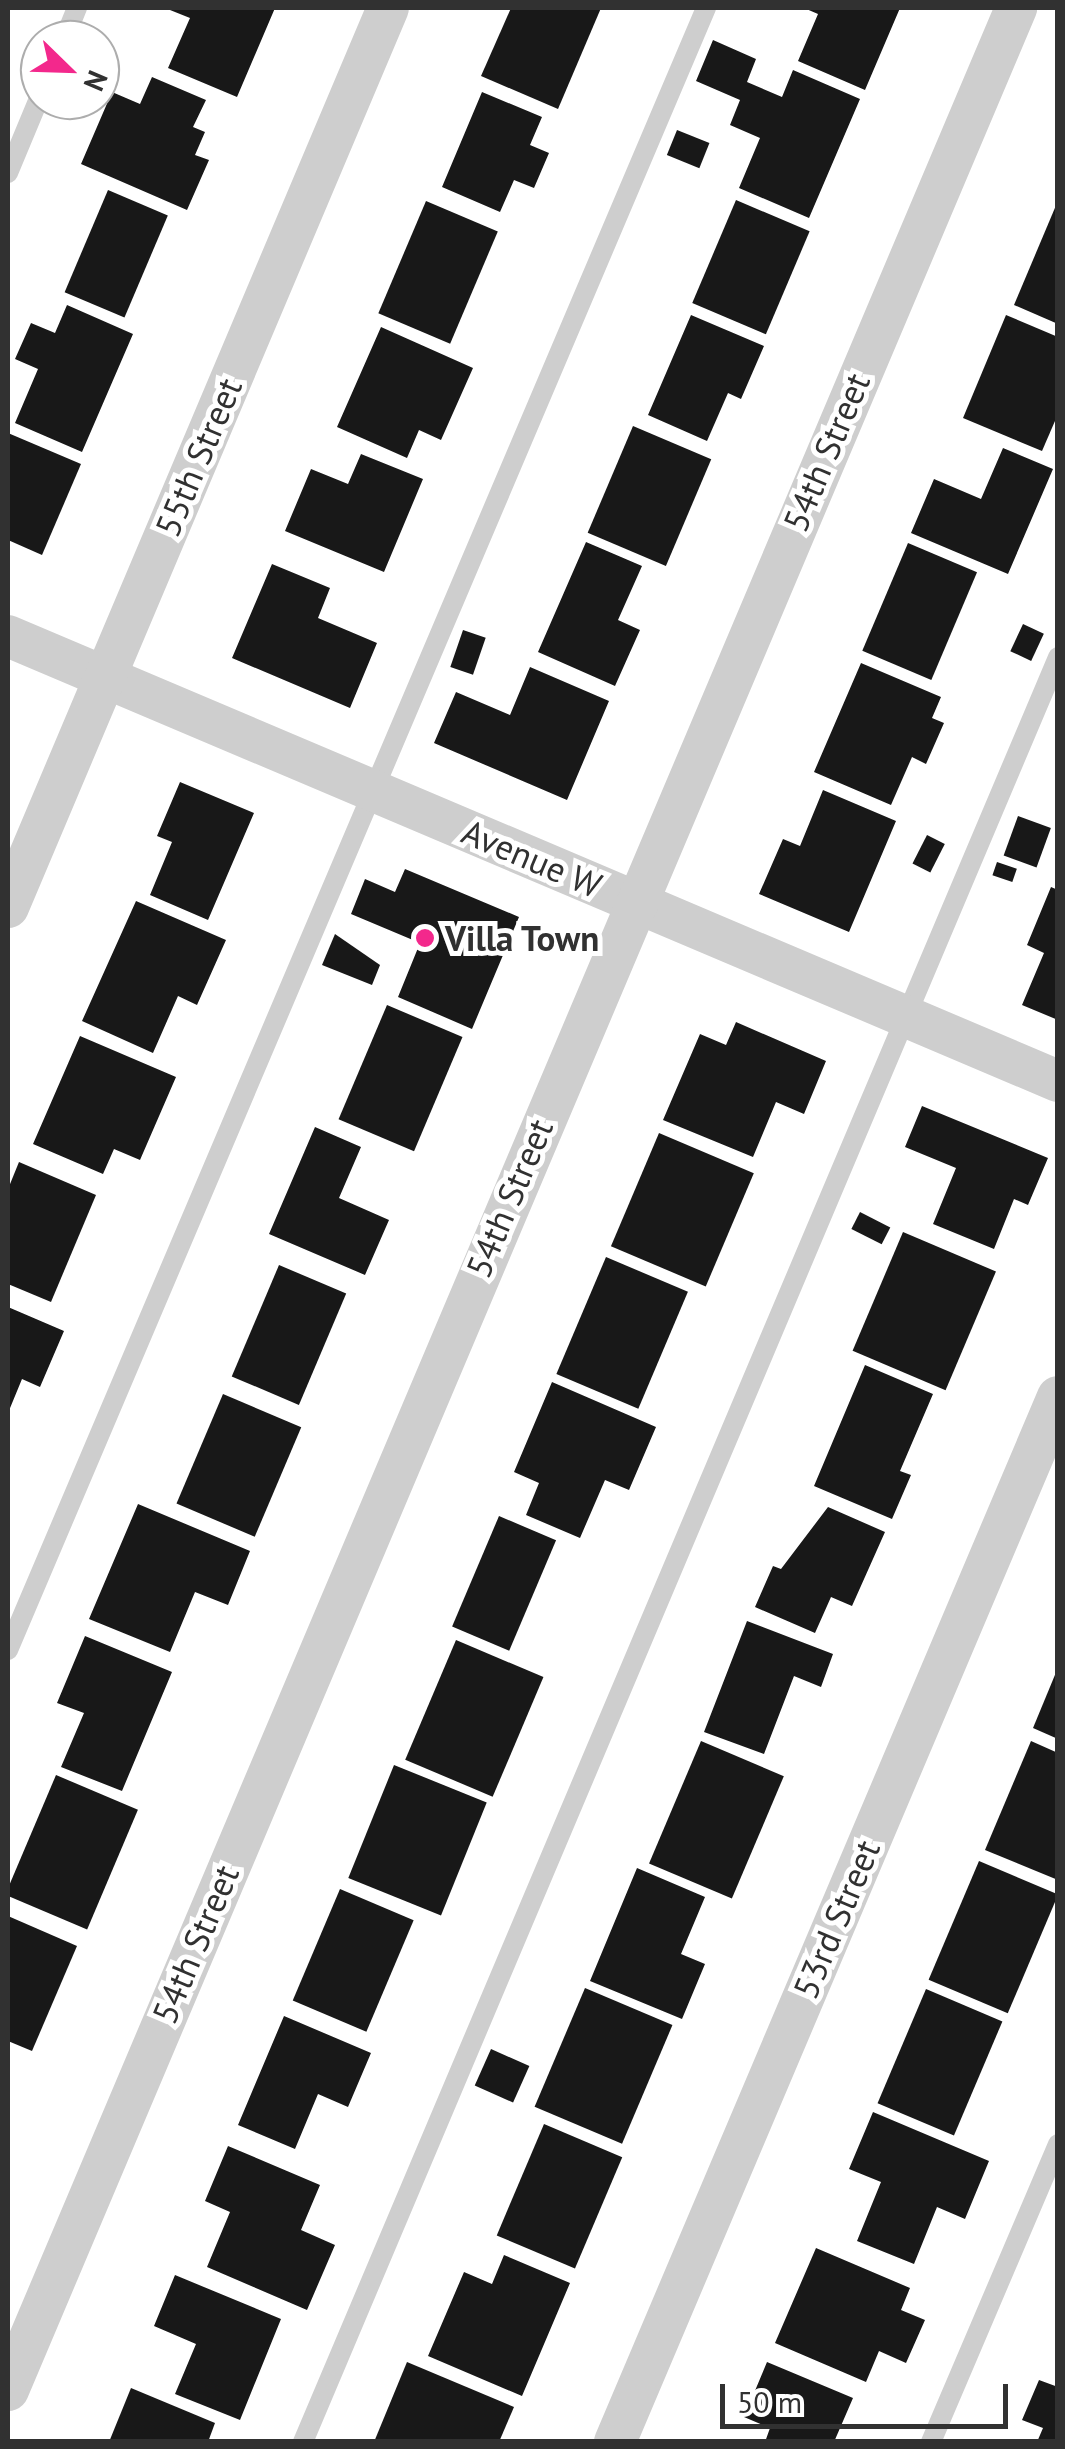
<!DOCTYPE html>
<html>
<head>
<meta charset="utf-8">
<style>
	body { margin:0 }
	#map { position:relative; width:1065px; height:2449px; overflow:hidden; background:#fff; font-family:"PT Sans",sans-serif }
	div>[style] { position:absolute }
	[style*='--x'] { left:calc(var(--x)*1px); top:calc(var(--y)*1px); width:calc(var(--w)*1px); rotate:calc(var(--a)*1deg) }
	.building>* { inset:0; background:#181818; transform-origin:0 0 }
	.service>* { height:20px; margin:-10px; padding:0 10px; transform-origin:10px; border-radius:10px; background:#cecece }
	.minor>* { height:42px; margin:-21px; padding:0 21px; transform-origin:21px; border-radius:21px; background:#cecece }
	.dots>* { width:28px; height:28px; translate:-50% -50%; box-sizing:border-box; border:5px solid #fff; border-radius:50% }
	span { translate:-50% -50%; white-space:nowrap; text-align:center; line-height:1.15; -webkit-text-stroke:10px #fff; paint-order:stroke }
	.street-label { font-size:35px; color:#313131 }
	.poi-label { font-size:35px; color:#313131; font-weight:700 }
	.left { translate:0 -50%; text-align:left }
	.frame { position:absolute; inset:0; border:10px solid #313131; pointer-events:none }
	.north { position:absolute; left:20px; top:20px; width:100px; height:100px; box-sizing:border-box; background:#fff; border:2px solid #adadad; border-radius:50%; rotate:113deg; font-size:28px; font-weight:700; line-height:40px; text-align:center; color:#313131 }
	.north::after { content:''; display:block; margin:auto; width:35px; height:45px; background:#f3288c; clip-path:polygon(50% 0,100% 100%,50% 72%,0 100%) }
	.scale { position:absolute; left:720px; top:2384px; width:288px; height:45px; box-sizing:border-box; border:5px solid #313131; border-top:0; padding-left:12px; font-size:30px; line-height:35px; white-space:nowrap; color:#313131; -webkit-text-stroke:8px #fff; paint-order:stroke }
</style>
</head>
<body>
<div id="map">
	<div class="building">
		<i style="clip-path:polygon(165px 8px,275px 8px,237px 97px,168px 68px,190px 18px)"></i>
		<i style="clip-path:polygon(511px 8px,601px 8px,558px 109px,481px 76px)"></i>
		<i style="clip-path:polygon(804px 8px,900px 8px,865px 90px,798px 61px,818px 14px)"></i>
		<i style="clip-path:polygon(713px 40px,756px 59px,747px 82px,782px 97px,793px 70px,860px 99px,809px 218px,739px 188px,760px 138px,730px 125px,740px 100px,696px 81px)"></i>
		<i style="clip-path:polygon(152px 77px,206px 100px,193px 127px,205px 132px,195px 155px,209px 160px,187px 210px,81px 164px,112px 92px,140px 104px)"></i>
		<i style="clip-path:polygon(482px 92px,542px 117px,530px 145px,549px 153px,534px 188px,514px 180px,500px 212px,442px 187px)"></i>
		<i style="left:677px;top:130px;width:35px;height:27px;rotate:22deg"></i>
		<i style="left:108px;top:190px;width:65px;height:111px;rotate:23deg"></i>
		<i style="left:736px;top:200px;width:80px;height:112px;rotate:23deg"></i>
		<i style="left:426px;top:201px;width:78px;height:122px;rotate:23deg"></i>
		<i style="clip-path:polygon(1057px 203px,1058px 203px,1058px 324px,1014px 305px)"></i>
		<i style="clip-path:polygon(67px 305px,133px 334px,82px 452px,15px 423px,38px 369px,15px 359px,31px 323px,55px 333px)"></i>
		<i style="clip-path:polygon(691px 315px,764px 346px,741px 399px,728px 393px,707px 441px,648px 415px)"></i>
		<i style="clip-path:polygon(1006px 315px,1058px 337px,1058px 414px,1042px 451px,963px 418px)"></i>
		<i style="clip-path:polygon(381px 327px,473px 368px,441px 440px,419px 430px,407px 458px,337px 427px)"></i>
		<i style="left:633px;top:426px;width:85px;height:116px;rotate:23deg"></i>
		<i style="clip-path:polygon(8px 433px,81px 464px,42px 555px,8px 540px)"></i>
		<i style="clip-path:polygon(1003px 448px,1053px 469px,1008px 574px,911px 533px,934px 479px,981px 499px)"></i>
		<i style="clip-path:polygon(361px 454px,423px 479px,384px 572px,285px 531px,311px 469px,348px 484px)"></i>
		<i style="clip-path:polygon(586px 542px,642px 566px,618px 620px,640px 630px,615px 686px,538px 652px)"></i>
		<i style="left:908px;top:543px;width:75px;height:117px;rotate:23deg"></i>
		<i style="clip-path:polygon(272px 564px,330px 588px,318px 618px,377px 643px,350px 708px,232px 658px)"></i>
		<i style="left:1023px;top:624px;width:23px;height:30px;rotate:25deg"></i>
		<i style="left:463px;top:630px;width:24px;height:39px;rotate:19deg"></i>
		<i style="clip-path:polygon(861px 663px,941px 697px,932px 718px,944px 723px,926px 764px,912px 757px,891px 805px,814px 772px)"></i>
		<i style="clip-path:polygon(530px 667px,609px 701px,567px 800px,434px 743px,456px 692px,510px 715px)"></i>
		<i style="clip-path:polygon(180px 782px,254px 813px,208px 920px,150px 895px,172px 842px,157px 836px)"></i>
		<i style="clip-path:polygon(823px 790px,896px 821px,849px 932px,759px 894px,783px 839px,800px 846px)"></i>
		<i style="left:1018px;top:816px;width:35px;height:42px;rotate:20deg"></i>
		<i style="left:927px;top:835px;width:20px;height:32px;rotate:27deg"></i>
		<i style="left:997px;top:862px;width:21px;height:14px;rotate:19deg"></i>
		<i style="clip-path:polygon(405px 869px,519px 917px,472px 1029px,398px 997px,420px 943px,351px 914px,365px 879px,395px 892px)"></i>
		<i style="clip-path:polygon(1051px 887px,1058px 890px,1058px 1020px,1022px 1005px,1044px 953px,1027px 945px)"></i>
		<i style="clip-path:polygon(136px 901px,226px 940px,197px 1005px,178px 996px,153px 1053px,82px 1021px)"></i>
		<i style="clip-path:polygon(335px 934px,380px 965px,372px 985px,322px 965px)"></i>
		<i style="left:387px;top:1005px;width:82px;height:124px;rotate:23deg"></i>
		<i style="clip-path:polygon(736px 1022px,826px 1061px,804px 1114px,776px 1102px,753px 1157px,663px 1120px,700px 1034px,726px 1045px)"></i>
		<i style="clip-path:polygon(80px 1036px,176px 1077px,140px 1160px,114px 1149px,103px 1174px,33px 1144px)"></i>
		<i style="clip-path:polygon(922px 1106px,1048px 1158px,1028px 1205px,1014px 1199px,994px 1249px,933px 1224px,956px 1168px,905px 1147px)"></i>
		<i style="clip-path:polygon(315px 1127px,361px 1147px,339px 1198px,389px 1220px,365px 1275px,269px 1234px)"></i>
		<i style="left:659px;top:1133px;width:103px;height:123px;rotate:23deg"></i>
		<i style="clip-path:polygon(19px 1162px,96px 1195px,51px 1302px,8px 1284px,8px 1189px)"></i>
		<i style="left:860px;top:1212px;width:34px;height:19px;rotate:27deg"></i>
		<i style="left:903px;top:1232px;width:101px;height:129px;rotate:23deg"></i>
		<i style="left:606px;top:1257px;width:89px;height:127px;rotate:23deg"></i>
		<i style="left:279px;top:1265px;width:73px;height:121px;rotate:23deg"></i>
		<i style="clip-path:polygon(8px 1307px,64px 1331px,40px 1387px,22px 1379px,8px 1413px)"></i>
		<i style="clip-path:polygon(865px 1365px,933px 1394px,900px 1471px,911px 1475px,892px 1519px,814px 1486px)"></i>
		<i style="clip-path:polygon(552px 1382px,656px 1427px,629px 1490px,605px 1480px,580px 1538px,526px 1515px,539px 1483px,514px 1472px)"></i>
		<i style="left:223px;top:1394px;width:85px;height:119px;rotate:23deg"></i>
		<i style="clip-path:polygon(138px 1504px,250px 1551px,228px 1605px,195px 1592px,170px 1652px,89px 1619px)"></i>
		<i style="clip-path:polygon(828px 1507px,885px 1532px,852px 1606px,831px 1597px,815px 1633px,755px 1607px,773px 1566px,781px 1569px)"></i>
		<i style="left:499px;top:1516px;width:62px;height:120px;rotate:23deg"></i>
		<i style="clip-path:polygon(747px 1621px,833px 1654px,821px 1687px,794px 1676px,764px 1754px,704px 1732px)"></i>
		<i style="clip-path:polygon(85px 1636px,172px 1672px,122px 1791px,61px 1767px,84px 1713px,57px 1703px)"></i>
		<i style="left:456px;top:1640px;width:95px;height:130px;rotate:23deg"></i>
		<i style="clip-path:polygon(1057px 1670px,1058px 1670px,1058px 1739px,1033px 1728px)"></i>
		<i style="left:701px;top:1741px;width:90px;height:133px;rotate:23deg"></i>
		<i style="clip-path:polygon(1031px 1741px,1058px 1753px,1058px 1880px,985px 1850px)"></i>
		<i style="left:394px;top:1765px;width:100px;height:122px;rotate:22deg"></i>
		<i style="left:56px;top:1775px;width:89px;height:130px;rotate:23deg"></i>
		<i style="left:979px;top:1861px;width:86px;height:129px;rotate:23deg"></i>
		<i style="clip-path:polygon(637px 1868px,705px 1897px,681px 1954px,705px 1964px,682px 2019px,590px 1981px)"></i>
		<i style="left:340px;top:1889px;width:80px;height:121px;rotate:23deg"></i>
		<i style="clip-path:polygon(8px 1916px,77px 1946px,32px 2051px,8px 2041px)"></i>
		<i style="left:585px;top:1988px;width:95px;height:129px;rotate:23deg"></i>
		<i style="left:926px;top:1989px;width:83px;height:124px;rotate:23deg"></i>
		<i style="clip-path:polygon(284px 2016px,371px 2053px,348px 2107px,318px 2094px,295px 2149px,238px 2125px)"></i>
		<i style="left:491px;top:2049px;width:42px;height:40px;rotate:24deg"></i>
		<i style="clip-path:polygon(873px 2112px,989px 2161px,965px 2219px,937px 2207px,914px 2264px,857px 2241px,881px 2182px,849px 2169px)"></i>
		<i style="left:544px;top:2124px;width:85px;height:121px;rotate:23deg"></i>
		<i style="clip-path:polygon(228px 2146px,320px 2185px,301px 2230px,335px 2245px,307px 2310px,207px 2267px,230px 2212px,205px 2201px)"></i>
		<i style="clip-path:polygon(816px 2248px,910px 2288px,901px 2310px,925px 2320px,906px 2363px,879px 2351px,866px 2382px,775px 2343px)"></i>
		<i style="clip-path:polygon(504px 2255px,570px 2283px,522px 2396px,428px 2356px,464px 2272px,492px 2284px)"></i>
		<i style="clip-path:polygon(175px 2275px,281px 2319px,240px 2420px,175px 2394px,196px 2344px,154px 2326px)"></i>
		<i style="clip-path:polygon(407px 2362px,514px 2407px,499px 2442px,374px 2442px)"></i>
		<i style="clip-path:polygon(767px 2362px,853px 2398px,834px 2442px,765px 2442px,770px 2428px,744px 2417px)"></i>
		<i style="clip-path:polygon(1039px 2380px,1058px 2387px,1058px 2442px,1037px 2442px,1043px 2428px,1022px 2420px)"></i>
		<i style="clip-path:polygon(131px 2388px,215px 2423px,208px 2442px,109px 2442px)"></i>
	</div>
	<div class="service">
		<i style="--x:64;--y:40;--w:35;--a:-68"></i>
		<i style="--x:8;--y:173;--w:83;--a:-67.4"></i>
		<i style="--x:8;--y:1650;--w:1784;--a:-66.97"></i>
		<i style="--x:303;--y:2442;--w:1938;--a:-67.07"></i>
		<i style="--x:931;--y:2442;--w:324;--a:-66.9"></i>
	</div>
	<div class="minor">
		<i style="--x:8;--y:636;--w:1140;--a:22.97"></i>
		<i style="--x:8;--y:907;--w:976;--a:-67.09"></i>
		<i style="--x:8;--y:2390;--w:2587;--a:-67.06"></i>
		<i style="--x:615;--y:2442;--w:1135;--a:-67.03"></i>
	</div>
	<div class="dots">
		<i style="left:425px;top:938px;background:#f3288c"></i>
	</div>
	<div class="street-label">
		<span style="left:826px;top:452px;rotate:-67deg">54th Street</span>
		<span style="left:198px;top:457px;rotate:-67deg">55th Street</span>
		<span style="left:532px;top:858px;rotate:23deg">Avenue W</span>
		<span style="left:509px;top:1198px;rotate:-67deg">54th Street</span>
		<span style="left:836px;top:1919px;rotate:-67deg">53rd Street</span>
		<span style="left:195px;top:1944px;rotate:-67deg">54th Street</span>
	</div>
	<div class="poi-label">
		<span class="left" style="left:445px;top:938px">Villa Town</span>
	</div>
	<div class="frame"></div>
	<div class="north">N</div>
	<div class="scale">50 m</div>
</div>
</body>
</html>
